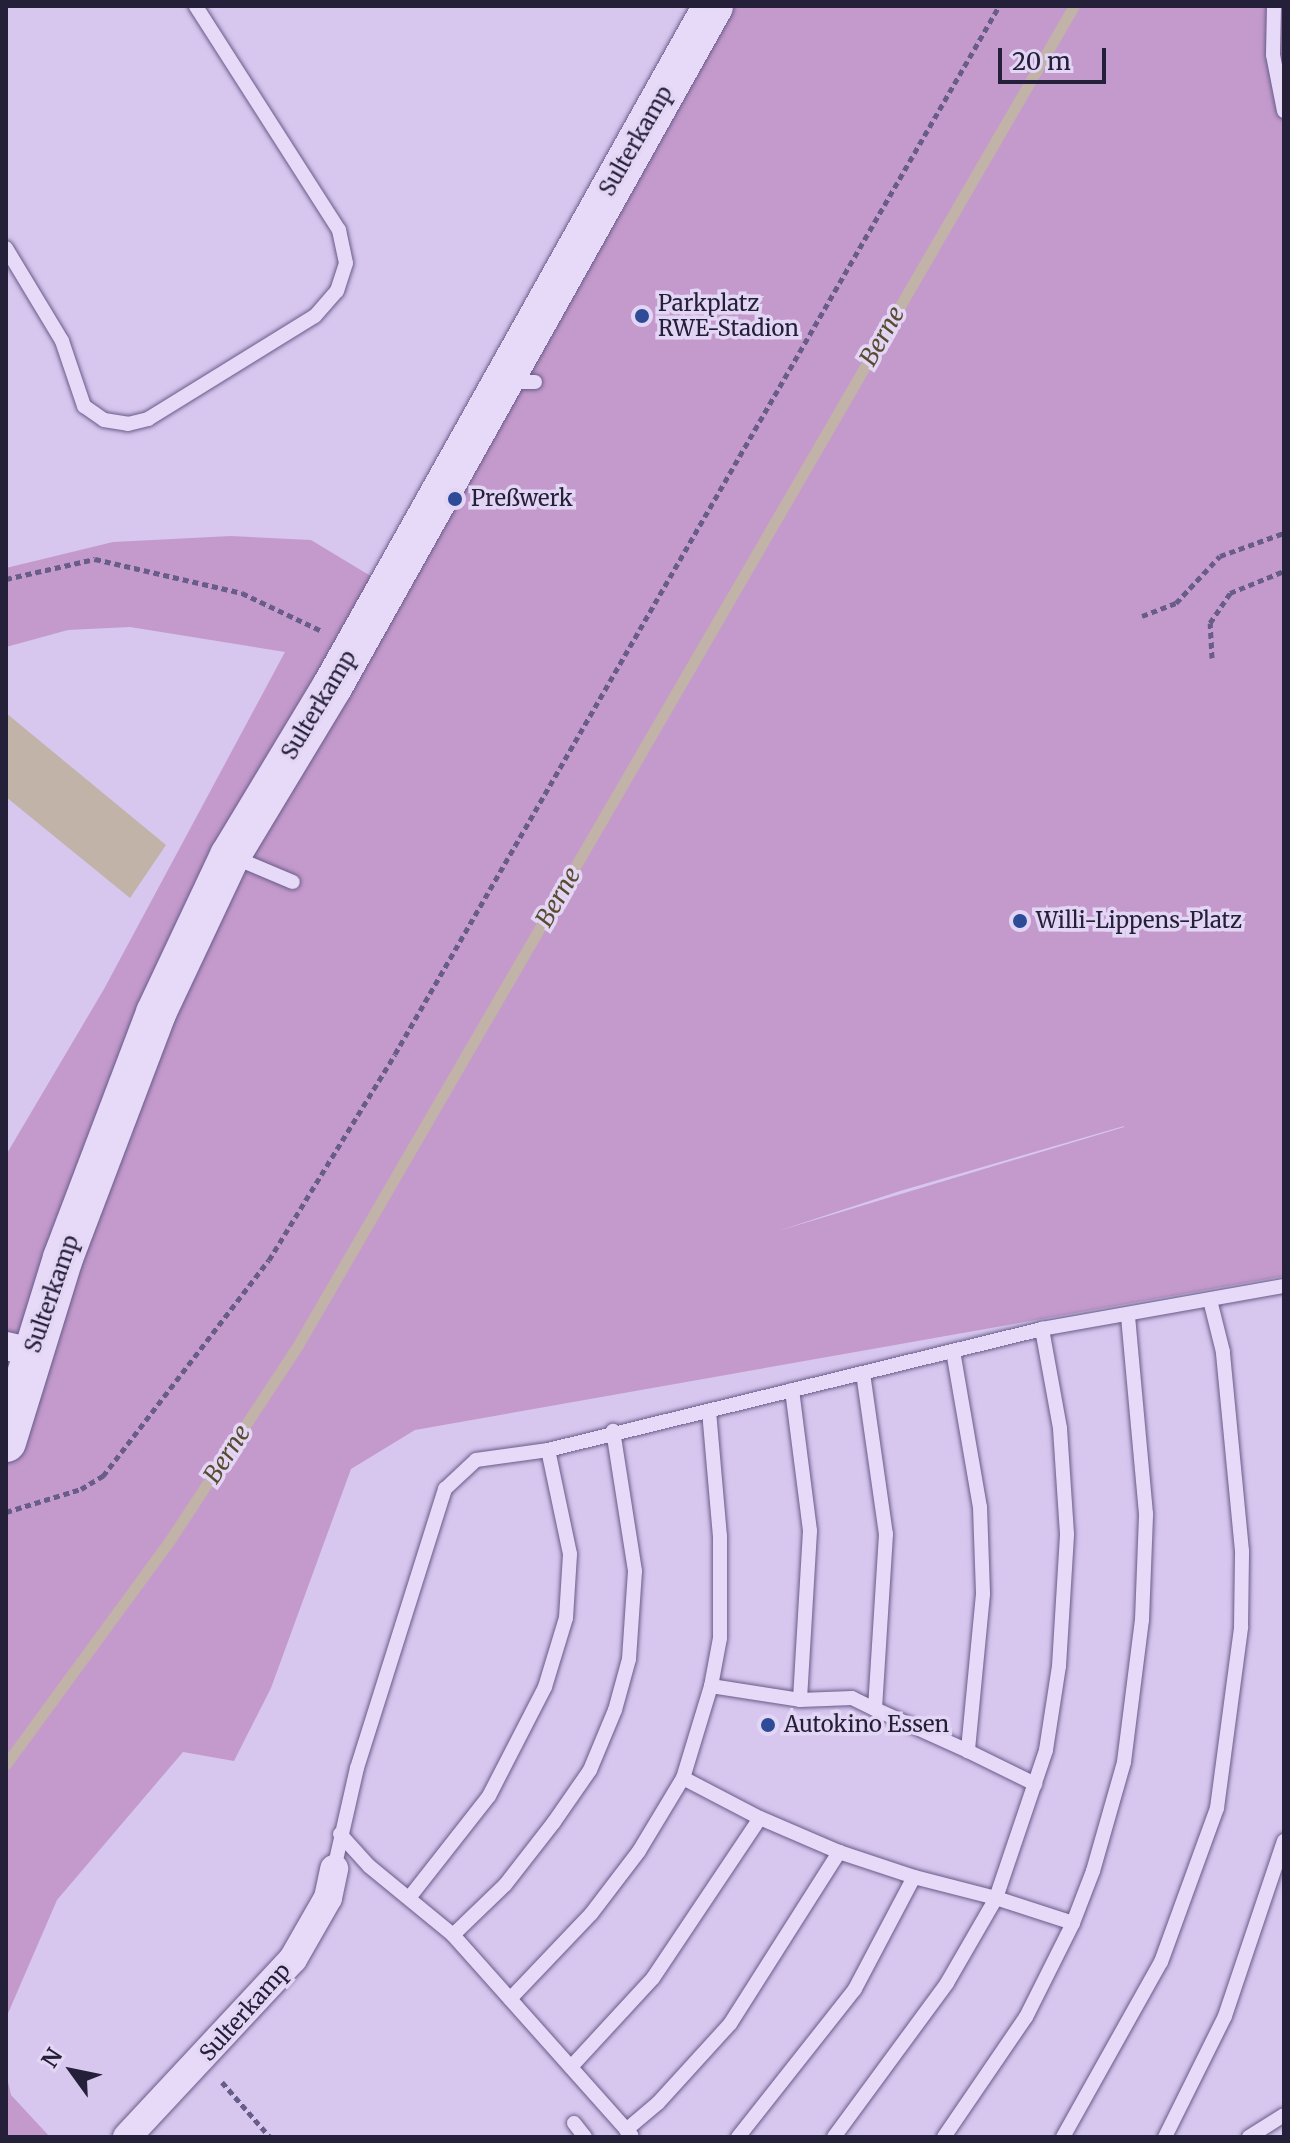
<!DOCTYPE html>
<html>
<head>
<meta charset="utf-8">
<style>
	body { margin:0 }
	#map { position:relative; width:1290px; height:2143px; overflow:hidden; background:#d7c6ee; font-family:Merriweather,serif }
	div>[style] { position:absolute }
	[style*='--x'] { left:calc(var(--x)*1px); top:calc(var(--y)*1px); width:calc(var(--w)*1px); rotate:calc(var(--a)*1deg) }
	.green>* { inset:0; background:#c49acc }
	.water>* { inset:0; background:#c1b3a8 }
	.stream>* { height:11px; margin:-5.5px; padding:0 5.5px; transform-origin:5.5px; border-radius:5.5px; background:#c1b3a8 }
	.path>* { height:5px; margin-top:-2.5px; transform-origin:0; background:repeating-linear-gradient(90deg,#685c89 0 6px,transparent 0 10px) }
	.roads { filter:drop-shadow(0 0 2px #685c89) drop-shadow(0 0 2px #685c89) }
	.lane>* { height:14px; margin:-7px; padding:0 7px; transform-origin:7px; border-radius:7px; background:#e7daf8 }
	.street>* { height:28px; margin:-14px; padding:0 14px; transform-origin:14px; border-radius:14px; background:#e7daf8 }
	.secondary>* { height:40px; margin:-20px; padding:0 20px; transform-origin:20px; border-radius:20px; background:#e7daf8 }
	.dots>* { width:22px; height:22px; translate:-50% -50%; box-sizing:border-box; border:4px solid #e3d6f5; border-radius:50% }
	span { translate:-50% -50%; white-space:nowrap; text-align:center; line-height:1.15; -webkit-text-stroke:7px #e3d6f5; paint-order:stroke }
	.street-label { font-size:22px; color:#252039 }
	.poi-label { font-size:22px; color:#252039 }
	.left { translate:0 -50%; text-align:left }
	.water-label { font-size:24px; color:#594b2f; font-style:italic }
	.frame { position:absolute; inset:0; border:8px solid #252039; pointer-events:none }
	.north { position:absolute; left:32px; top:2031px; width:80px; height:80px; -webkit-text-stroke:6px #e3d6f5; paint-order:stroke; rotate:303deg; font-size:22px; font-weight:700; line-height:32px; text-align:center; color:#252039 }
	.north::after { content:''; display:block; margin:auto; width:28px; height:36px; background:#252039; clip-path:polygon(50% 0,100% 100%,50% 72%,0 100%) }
	.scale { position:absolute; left:998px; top:48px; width:108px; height:36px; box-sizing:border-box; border:4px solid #252039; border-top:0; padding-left:10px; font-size:24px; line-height:28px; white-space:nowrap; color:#252039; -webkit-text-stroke:6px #e3d6f5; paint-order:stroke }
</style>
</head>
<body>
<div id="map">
	<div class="green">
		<i style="clip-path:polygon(evenodd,716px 6px,1284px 6px,1284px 1276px,415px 1430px,351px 1469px,271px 1688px,234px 1761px,183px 1752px,57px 1900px,6px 2018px,6px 1463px,159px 1015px,716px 6px,1124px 1126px,1124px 1127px,778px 1231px,900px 1191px,1124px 1126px)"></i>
		<i style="clip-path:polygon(231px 536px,311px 540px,384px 584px,290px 746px,28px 1346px,6px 1341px,6px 1155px,104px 989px,285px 652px,130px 627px,68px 630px,6px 647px,6px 568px,113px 542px)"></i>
		<i style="clip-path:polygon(6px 2073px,11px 2095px,50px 2137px,6px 2137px)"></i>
	</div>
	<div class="water">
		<i style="clip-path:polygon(6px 713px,166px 845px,130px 898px,6px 797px)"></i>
	</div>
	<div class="stream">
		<i style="--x:6;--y:1764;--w:274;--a:-53.8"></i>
		<i style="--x:168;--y:1543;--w:237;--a:-56.7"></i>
		<i style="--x:298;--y:1345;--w:1548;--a:-59.91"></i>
	</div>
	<div class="path">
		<i style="--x:6;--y:579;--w:91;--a:-12.7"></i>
		<i style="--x:95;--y:559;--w:151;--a:13"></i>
		<i style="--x:242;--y:593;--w:89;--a:25.4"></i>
		<i style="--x:1142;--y:616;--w:36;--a:-21"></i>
		<i style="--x:1176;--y:603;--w:64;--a:-46.9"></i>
		<i style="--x:1220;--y:556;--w:68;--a:-19.8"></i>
		<i style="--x:1212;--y:658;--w:35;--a:-93"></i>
		<i style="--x:1210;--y:623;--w:36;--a:-56"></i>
		<i style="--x:1230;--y:593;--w:58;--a:-22.2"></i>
		<i style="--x:6;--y:1512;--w:78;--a:-17"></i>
		<i style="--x:81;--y:1489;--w:26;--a:-31"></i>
		<i style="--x:103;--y:1476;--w:272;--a:-52.5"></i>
		<i style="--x:269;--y:1260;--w:241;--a:-58.5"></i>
		<i style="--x:395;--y:1054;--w:1210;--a:-60.04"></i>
		<i style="--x:222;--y:2082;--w:73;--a:48.9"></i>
	</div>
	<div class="roads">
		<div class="lane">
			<i style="--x:1274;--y:6;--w:49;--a:91.2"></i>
			<i style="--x:1273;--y:55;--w:57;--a:78.9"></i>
			<i style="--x:6;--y:248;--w:109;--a:58.9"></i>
			<i style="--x:62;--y:341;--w:69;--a:71.3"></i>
			<i style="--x:84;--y:406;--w:24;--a:35"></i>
			<i style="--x:104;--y:420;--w:24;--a:9"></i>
			<i style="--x:128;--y:424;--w:21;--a:-14"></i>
			<i style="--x:148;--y:419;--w:196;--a:-31.7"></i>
			<i style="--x:315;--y:316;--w:33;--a:-49"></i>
			<i style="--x:337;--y:291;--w:29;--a:-72"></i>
			<i style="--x:346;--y:263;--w:34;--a:-102"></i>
			<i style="--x:339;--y:230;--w:266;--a:-122.6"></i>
			<i style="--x:507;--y:382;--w:28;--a:0"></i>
			<i style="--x:231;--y:856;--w:67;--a:22.8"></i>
			<i style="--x:953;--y:1351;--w:158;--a:80.2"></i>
			<i style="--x:980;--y:1507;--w:87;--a:88"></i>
			<i style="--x:983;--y:1594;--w:158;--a:95.5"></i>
			<i style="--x:968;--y:1751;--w:75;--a:26.2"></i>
			<i style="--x:863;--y:1373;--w:163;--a:81.9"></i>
			<i style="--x:886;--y:1534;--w:175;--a:93.6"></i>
			<i style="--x:875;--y:1709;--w:102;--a:24.3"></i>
			<i style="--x:792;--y:1390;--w:142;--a:82.7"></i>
			<i style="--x:810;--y:1531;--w:169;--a:93.4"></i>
			<i style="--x:800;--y:1700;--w:52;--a:-2.2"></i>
			<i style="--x:852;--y:1698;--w:25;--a:26"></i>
			<i style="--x:709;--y:1411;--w:125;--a:85"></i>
			<i style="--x:720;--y:1536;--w:102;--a:90"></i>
			<i style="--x:720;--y:1638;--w:49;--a:100.6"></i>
			<i style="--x:711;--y:1686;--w:90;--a:8.9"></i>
			<i style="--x:711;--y:1686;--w:96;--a:106.9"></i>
			<i style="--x:683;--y:1778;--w:87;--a:27.5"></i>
			<i style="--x:340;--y:1834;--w:43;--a:47.8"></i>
			<i style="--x:369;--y:1866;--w:109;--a:39.4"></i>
			<i style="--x:453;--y:1935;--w:268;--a:48.3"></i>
			<i style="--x:334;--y:1869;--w:104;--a:-77.2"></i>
			<i style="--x:357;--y:1768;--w:293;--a:-72.5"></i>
			<i style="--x:445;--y:1489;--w:42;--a:-43.1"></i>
			<i style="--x:476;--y:1460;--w:73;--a:-7.9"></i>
			<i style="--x:548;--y:1450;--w:509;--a:-13.76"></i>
			<i style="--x:1042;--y:1329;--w:246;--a:-10.1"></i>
			<i style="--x:409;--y:1898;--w:130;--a:-51.9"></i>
			<i style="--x:489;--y:1796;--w:123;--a:-62.8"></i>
			<i style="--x:545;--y:1687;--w:72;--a:-73.1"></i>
			<i style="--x:566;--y:1618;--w:64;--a:-86.4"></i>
			<i style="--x:570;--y:1554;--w:106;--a:-101.9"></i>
			<i style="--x:1073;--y:1923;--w:56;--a:-69"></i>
			<i style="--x:1093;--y:1871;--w:113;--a:-74.1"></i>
			<i style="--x:1124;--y:1762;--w:143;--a:-82.8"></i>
			<i style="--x:1142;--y:1620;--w:106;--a:-87.8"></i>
			<i style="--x:1146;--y:1514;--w:199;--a:-95.2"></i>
			<i style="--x:453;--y:1935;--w:72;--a:-43.9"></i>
			<i style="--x:505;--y:1885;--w:80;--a:-52.1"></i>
			<i style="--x:554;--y:1822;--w:63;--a:-55.3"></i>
			<i style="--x:590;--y:1770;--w:65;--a:-67.4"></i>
			<i style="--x:615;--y:1710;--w:53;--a:-74.6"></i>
			<i style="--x:629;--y:1659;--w:88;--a:-86.1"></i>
			<i style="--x:635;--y:1571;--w:142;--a:-98.9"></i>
			<i style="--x:510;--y:1999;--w:117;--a:-46.4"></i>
			<i style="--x:591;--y:1914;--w:79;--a:-52.7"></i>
			<i style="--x:639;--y:1851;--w:85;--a:-58.9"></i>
			<i style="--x:571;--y:2067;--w:121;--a:-47.3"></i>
			<i style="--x:653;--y:1978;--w:192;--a:-56.2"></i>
			<i style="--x:760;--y:1818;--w:86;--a:23.3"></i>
			<i style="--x:574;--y:2123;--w:18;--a:52"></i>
			<i style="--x:626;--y:2130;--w:42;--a:-40.2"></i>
			<i style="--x:658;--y:2103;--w:107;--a:-47.7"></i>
			<i style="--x:730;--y:2024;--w:204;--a:-57.6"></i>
			<i style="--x:839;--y:1852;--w:79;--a:18.4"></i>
			<i style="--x:914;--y:1877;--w:127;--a:117.8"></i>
			<i style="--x:855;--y:1989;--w:189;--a:128.3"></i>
			<i style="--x:834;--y:2137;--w:191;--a:-53.7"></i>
			<i style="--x:947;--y:1983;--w:98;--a:-60"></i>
			<i style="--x:996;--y:1898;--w:85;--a:-165.6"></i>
			<i style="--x:944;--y:2137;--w:145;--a:-55.7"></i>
			<i style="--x:1026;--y:2017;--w:105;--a:-63.4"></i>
			<i style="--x:1073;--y:1923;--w:81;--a:-162"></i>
			<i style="--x:996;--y:1898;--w:156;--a:-71.3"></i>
			<i style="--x:1046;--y:1750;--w:85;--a:-81.2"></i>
			<i style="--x:1059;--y:1666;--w:132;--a:-86.5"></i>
			<i style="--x:1067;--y:1534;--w:106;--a:-93.8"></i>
			<i style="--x:1060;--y:1428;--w:101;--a:-100.3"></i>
			<i style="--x:1063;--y:2137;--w:201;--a:-60.8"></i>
			<i style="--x:1161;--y:1962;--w:164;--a:-70"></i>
			<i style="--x:1217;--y:1808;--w:183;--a:-82.4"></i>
			<i style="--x:1241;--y:1627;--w:76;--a:-89.2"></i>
			<i style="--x:1242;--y:1551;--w:200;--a:-95.5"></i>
			<i style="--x:1223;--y:1352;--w:54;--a:-104"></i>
			<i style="--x:1165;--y:2137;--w:135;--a:-63.6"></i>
			<i style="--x:1225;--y:2016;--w:185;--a:-71.4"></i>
			<i style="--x:1249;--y:2137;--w:41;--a:-32.2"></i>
		</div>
		<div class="street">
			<i style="--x:6;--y:1346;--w:26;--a:13"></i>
			<i style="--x:127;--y:2137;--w:243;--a:-47"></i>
			<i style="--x:293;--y:1959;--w:70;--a:-60.2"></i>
			<i style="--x:328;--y:1898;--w:30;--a:-78"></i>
		</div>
		<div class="secondary">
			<i style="--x:6;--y:1442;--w:193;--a:-72.8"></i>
			<i style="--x:63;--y:1258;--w:262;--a:-69.2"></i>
			<i style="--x:156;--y:1013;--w:174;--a:-64.8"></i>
			<i style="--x:230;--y:856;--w:197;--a:-58.9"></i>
			<i style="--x:332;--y:687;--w:780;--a:-60.77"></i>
		</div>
	</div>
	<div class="dots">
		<i style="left:642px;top:316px;background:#2d4b97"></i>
		<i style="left:455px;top:499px;background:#2d4b97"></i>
		<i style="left:1020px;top:921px;background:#2d4b97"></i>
		<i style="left:768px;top:1725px;background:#2d4b97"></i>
	</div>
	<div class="street-label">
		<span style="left:636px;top:141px;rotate:-60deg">Sulterkamp</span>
		<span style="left:319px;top:705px;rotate:-59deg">Sulterkamp</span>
		<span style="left:52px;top:1294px;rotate:-71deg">Sulterkamp</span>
		<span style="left:245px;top:2012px;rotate:-48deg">Sulterkamp</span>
	</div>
	<div class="poi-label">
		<span class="left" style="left:658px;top:316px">Parkplatz<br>RWE-Stadion</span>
		<span class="left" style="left:471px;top:499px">Preßwerk</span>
		<span class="left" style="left:1036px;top:921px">Willi-Lippens-Platz</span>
		<span class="left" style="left:784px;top:1725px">Autokino Essen</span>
	</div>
	<div class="water-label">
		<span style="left:882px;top:336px;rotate:-60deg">Berne</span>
		<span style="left:558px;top:897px;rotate:-60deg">Berne</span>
		<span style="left:227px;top:1454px;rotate:-57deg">Berne</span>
	</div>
	<div class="frame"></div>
	<div class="north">N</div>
	<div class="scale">20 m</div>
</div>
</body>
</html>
